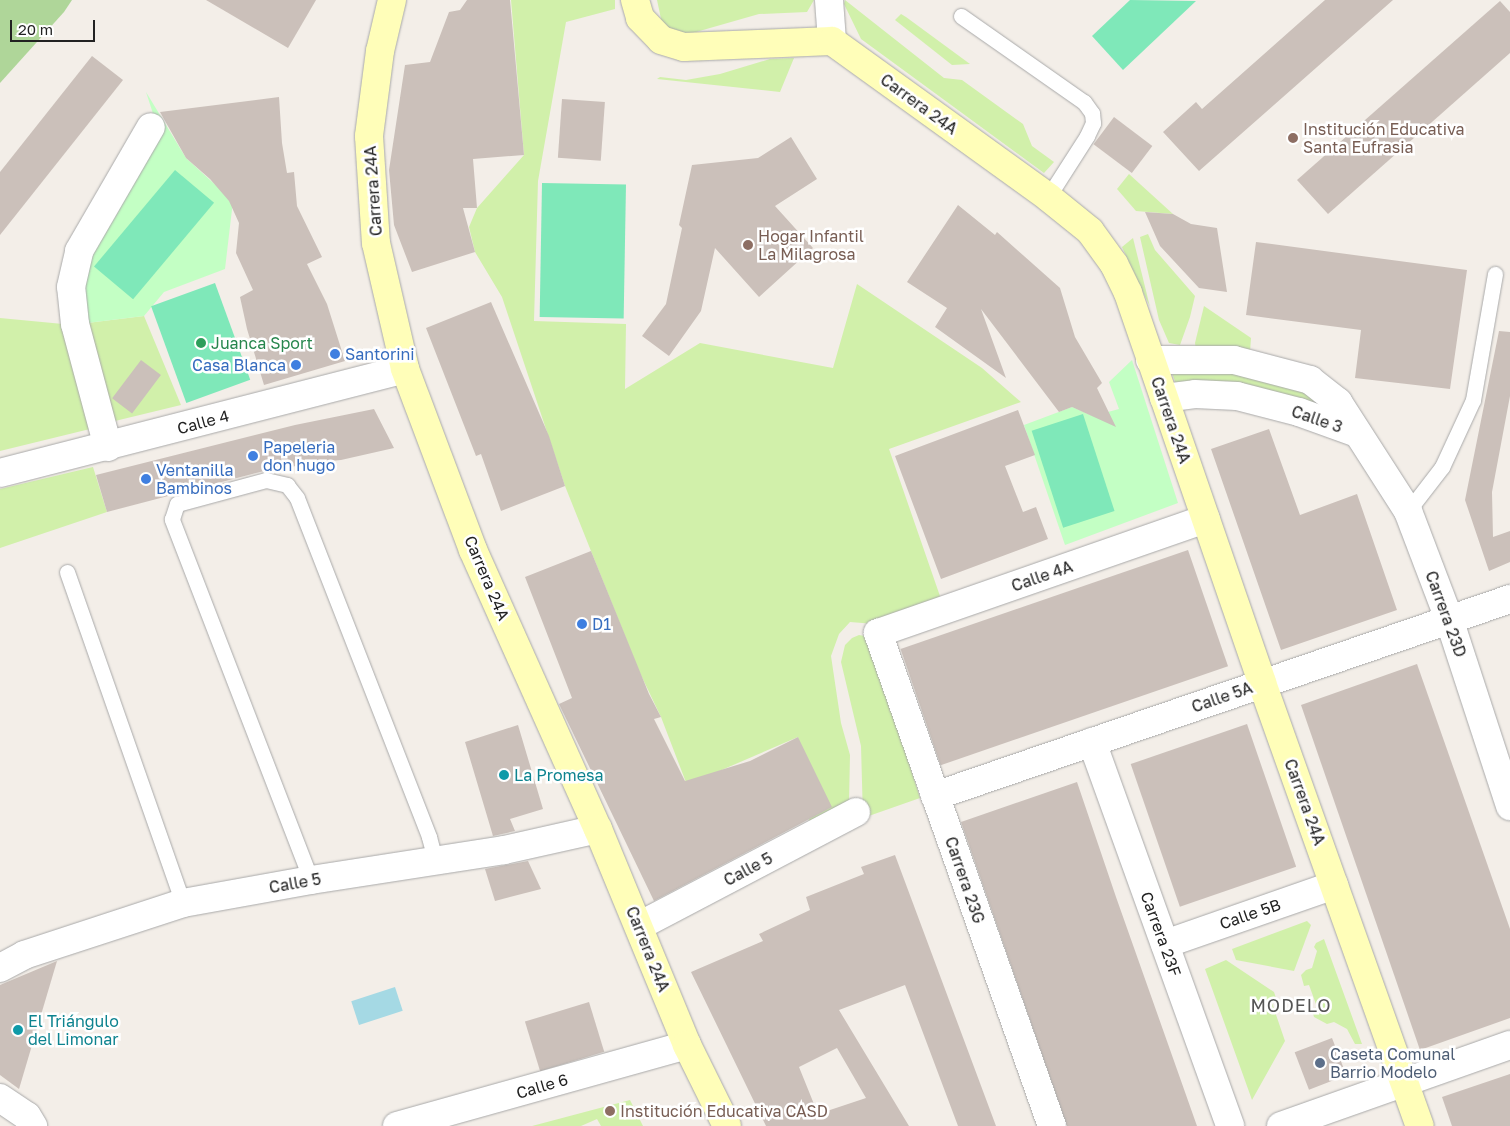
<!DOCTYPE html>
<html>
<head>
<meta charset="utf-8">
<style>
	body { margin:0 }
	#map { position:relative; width:1510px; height:1126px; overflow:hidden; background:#f3eee8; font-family:"Golos Text",sans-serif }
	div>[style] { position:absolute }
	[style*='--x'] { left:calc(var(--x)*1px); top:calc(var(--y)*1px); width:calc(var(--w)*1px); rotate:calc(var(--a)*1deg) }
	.grass>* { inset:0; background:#d1f0aa }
	.forest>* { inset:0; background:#afd699 }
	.park>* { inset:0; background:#c3ffc4 }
	.pitch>* { inset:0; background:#7fe8b9; transform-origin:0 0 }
	.water>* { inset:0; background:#a5d9e4; transform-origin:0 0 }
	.building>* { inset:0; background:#cbc0ba; transform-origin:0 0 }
	.roads { filter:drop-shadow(0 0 1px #a9a9a9) drop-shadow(0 0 1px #a9a9a9) }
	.lane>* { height:15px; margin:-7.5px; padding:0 7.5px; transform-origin:7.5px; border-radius:7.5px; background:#fff }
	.street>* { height:28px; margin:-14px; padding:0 14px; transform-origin:14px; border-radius:14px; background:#fff }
	.secondary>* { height:28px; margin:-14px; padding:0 14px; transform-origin:14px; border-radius:14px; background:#fffeb9 }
	.dots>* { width:14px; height:14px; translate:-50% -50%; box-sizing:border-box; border:2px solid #fff; border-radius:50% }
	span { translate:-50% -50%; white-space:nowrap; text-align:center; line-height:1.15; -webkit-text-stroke:5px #fff; paint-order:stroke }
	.street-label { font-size:16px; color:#222 }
	.education-label { font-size:16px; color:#785e54 }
	.left { translate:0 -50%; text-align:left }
	.leisure-label { font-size:16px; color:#27864d }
	.shop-label { font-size:16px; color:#366cbe }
	.right { translate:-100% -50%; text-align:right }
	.culture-label { font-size:16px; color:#0d838f }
	.service-label { font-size:16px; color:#4e5e75 }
	.neighbourhood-label { font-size:18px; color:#555; letter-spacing:1px }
	.scale { position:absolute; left:10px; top:20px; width:85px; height:22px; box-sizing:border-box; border:2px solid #222; border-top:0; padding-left:6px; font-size:15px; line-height:18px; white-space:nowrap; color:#222; -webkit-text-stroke:4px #fff; paint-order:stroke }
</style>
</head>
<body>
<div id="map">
	<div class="grass">
		<i style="clip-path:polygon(511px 0,615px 0,615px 9px,566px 22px,538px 181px,534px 321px,626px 324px,625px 389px,700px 343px,833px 368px,857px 284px,982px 368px,1021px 402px,889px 449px,941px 599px,875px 624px,850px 622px,839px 634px,831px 656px,841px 723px,850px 755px,849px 803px,809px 821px,798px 737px,687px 785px,661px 717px,639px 671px,565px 486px,502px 297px,475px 252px,469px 227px,477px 208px,524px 155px)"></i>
		<i style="clip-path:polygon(657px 0,814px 0,807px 12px,759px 14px,689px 34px,663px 28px)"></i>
		<i style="clip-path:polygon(845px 0,944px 78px,962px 80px,1023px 124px,1032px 146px,1054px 162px,1044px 173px,861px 39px,844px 4px)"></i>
		<i style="clip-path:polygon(901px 14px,906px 17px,970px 64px,952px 65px,895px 20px)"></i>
		<i style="clip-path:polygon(794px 58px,780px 92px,657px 79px,660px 77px,686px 80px,720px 74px,770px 59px)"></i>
		<i style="clip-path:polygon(1129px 174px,1173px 214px,1136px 211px,1117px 189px)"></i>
		<i style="clip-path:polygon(1148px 234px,1155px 250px,1195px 296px,1190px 317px,1180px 345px,1169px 343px,1159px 320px,1140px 237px)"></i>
		<i style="clip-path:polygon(1133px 238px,1150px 307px,1122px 247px)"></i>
		<i style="clip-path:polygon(1204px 306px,1251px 338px,1250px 352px,1196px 349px,1195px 343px)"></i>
		<i style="clip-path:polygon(144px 316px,181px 405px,115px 421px,87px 323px)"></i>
		<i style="clip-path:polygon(0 318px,63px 324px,94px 428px,0 451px)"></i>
		<i style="clip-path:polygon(1170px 367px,1233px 369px,1306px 387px,1343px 421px,1177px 387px)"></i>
		<i style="clip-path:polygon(93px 467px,107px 512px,0 548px,0 489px)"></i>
		<i style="clip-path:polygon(859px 635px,870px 637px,920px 798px,863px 818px,861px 746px,841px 662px,845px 645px,852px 638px)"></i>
		<i style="clip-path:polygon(1307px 921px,1311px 925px,1294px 971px,1236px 960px,1232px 949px)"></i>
		<i style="clip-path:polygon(1324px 939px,1362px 1044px,1355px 1044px,1347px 1029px,1334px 1022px,1327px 1024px,1314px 1017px,1312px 1010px,1317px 1007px,1309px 985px,1304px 986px,1301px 975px,1306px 970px,1312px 968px,1317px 951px,1314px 947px,1316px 943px)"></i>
		<i style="clip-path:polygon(1226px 960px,1274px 992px,1277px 1001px,1272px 1003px,1285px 1041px,1252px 1100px,1205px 969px)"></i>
		<i style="clip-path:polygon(630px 1100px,643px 1126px,601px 1126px,597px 1119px,581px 1126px,532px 1126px)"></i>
	</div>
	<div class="forest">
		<i style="clip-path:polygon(0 0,72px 0,64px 12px,0 83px)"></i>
	</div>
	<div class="park">
		<i style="clip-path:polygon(146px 92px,186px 158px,233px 201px,225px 269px,164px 292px,144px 316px,87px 323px,84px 285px,94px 252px,118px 212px,158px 129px)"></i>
		<i style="clip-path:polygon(1132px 360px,1178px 503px,1065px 545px,1024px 425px,1072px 407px,1093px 416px,1119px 409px,1109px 382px)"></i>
	</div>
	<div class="pitch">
		<i style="clip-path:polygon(1130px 0,1196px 1px,1123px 70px,1092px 36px)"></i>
		<i style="left:175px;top:170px;width:51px;height:126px;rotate:40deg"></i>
		<i style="left:542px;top:183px;width:84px;height:134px;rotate:1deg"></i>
		<i style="left:215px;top:283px;width:103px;height:68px;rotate:70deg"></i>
		<i style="left:1083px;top:414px;width:102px;height:54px;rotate:72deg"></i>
	</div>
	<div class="water">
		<i style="left:395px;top:987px;width:25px;height:46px;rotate:72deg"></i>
	</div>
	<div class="building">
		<i style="clip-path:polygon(206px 0,316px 0,288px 48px)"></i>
		<i style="clip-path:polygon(467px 0,510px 0,524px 155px,473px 159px,477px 208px,463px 208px,475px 252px,412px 272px,394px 225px,389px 170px,405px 65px,430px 62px,449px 12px,460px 10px)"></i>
		<i style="clip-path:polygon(1325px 0,1393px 0,1199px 171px,1163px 132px,1196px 102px,1202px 109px)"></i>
		<i style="clip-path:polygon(1500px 1px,1510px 12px,1510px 53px,1328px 214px,1297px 180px)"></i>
		<i style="clip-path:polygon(92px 56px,123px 80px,0 235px,0 172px)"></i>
		<i style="clip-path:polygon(279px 97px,282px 143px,287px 173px,294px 172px,297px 206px,322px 257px,307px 264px,327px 304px,345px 361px,264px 385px,247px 329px,240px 297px,253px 290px,236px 253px,239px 223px,229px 201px,210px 179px,186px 158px,160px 112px)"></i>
		<i style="left:562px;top:99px;width:43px;height:59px;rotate:4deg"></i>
		<i style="left:1114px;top:117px;width:48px;height:34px;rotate:37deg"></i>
		<i style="clip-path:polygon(791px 137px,817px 179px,775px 206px,813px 248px,759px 297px,715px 248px,701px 311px,669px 356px,642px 336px,666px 304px,682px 228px,679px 225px,692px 165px,758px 158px)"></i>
		<i style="clip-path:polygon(958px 205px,995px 235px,997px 232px,1060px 288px,1075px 337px,1102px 383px,1097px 388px,1116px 427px,1072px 407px,1059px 412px,981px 309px,1006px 378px,935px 327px,947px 308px,907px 282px)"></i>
		<i style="clip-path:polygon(1145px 212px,1173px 214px,1191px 224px,1217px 228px,1227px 292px,1199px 288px,1160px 246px)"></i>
		<i style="clip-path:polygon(1256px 242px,1467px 270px,1450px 389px,1355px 378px,1361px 330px,1246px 315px)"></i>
		<i style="clip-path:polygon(491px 302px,549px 436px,565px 486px,501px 511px,481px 454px,476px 456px,426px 328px)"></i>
		<i style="clip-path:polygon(1499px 331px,1510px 332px,1510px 396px,1492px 492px,1493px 537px,1510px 531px,1510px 562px,1489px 571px,1465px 500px)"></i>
		<i style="left:141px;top:360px;width:25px;height:48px;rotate:37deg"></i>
		<i style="clip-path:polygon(374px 409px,394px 448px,341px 460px,308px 463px,271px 472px,264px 471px,107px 512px,96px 475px,295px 425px)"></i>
		<i style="clip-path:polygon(1018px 410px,1035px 455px,1005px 466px,1023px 512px,1036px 507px,1048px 539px,941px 579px,895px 456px)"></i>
		<i style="clip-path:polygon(1269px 429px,1300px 515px,1357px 494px,1397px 610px,1281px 650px,1211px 449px)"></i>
		<i style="left:1188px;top:550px;width:123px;height:304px;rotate:71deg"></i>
		<i style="clip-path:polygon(591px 551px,649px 694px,661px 717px,654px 719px,685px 781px,750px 761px,798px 737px,832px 807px,654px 901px,559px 704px,572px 698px,525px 577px)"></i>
		<i style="clip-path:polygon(1417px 664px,1510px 929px,1510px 1018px,1420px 1050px,1301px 705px)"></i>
		<i style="left:1247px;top:724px;width:151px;height:123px;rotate:71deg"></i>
		<i style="clip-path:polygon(518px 725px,543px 809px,510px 819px,515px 831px,493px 836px,465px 742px)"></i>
		<i style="clip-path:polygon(1077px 782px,1116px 897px,1197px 1126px,1067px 1126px,961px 822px)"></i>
		<i style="clip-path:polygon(evenodd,895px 855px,996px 1126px,958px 1126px,905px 985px,839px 1010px,909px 1126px,766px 1126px,691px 972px,763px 941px,759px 934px,810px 910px,806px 897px,864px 874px,861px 867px,895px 855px,837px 1048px,866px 1098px,818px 1114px,799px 1067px,837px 1048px)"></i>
		<i style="clip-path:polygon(528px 861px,541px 889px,495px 901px,485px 869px)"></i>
		<i style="clip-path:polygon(57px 961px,19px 1089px,0 1075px,0 985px)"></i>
		<i style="left:589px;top:1002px;width:52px;height:67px;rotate:73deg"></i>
		<i style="left:1332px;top:1038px;width:40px;height:40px;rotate:69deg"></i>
		<i style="clip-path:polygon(1510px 1074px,1510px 1126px,1452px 1126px,1442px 1097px)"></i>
	</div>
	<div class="roads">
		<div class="lane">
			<i style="--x:961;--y:16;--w:150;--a:35"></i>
			<i style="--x:1084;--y:102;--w:14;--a:54"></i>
			<i style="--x:1092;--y:113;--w:10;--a:84"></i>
			<i style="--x:1093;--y:123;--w:14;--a:115"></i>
			<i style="--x:1087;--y:136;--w:72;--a:122.6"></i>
			<i style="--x:1408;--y:511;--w:56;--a:-52.3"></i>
			<i style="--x:1442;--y:467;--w:74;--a:-65.2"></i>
			<i style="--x:1473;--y:400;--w:128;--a:-80.1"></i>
			<i style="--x:67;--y:572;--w:351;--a:70.7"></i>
			<i style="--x:311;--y:880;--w:387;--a:-111.1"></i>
			<i style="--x:172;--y:519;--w:16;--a:-72"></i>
			<i style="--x:177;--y:504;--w:92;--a:-15.1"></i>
			<i style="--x:266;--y:480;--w:22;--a:13"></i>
			<i style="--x:287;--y:485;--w:16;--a:52"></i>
			<i style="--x:297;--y:498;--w:364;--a:68.7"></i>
			<i style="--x:429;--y:837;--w:24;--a:75"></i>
		</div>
		<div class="street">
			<i style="--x:829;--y:0;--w:41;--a:85.8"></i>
			<i style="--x:1150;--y:360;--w:84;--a:0"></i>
			<i style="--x:1234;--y:360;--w:79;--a:14.7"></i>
			<i style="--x:1310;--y:380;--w:36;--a:38"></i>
			<i style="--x:1338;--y:402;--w:130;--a:57.3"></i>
			<i style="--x:1408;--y:511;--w:116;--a:69.2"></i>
			<i style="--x:1449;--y:619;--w:197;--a:71.9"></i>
			<i style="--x:1164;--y:398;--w:31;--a:-7"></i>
			<i style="--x:1195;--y:394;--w:42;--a:2.7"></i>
			<i style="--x:1237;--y:396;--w:64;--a:14.5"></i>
			<i style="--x:1299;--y:412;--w:62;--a:19.9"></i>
			<i style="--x:108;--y:447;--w:127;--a:-105"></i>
			<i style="--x:75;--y:324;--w:37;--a:-96"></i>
			<i style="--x:71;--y:287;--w:37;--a:-77"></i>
			<i style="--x:79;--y:251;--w:143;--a:-59.9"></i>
			<i style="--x:0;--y:473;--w:418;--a:-14.4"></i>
			<i style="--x:1092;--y:742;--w:408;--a:70.2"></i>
			<i style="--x:935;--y:796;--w:608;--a:-18.91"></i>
			<i style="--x:639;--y:926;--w:245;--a:-27.7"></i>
			<i style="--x:1165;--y:944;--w:179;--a:-19.2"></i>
			<i style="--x:0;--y:968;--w:27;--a:-28"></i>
			<i style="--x:24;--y:955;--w:167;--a:-18.1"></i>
			<i style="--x:183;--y:903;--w:130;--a:-10.2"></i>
			<i style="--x:311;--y:880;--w:195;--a:-8.8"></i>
			<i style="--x:504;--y:850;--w:96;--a:-12.6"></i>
			<i style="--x:0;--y:1098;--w:32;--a:34"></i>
			<i style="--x:27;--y:1116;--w:12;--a:59"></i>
			<i style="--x:397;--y:1126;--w:301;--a:-15.6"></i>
			<i style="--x:1052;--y:1126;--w:523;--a:-109.44"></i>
			<i style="--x:878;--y:633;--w:347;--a:-19.2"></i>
			<i style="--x:1281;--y:1126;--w:243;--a:-19.5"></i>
		</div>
		<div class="secondary">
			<i style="--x:392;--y:0;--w:52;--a:103.2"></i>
			<i style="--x:380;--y:51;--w:86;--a:97.4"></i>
			<i style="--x:369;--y:136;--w:107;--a:86.3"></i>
			<i style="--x:376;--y:243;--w:129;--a:77"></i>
			<i style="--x:405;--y:369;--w:193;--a:69.4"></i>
			<i style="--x:473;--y:550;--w:306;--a:65.9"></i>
			<i style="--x:598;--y:829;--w:234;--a:67.6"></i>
			<i style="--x:687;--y:1045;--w:90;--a:63.7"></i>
			<i style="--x:635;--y:0;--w:19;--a:74"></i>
			<i style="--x:640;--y:18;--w:30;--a:46"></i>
			<i style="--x:661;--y:40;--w:24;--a:17"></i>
			<i style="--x:684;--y:47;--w:148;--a:-2.3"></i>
			<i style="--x:832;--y:41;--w:266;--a:35.8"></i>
			<i style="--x:1048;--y:197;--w:54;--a:39"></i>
			<i style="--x:1090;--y:231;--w:41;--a:54"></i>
			<i style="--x:1114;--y:264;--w:32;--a:64"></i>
			<i style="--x:1128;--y:293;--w:412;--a:71"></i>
			<i style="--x:1262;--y:683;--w:470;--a:70.4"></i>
		</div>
	</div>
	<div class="dots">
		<i style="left:1293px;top:138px;background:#8d6e63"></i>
		<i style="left:748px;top:245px;background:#8d6e63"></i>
		<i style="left:201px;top:343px;background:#2e9e5b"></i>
		<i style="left:335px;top:354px;background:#3f7fe0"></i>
		<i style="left:296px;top:365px;background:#3f7fe0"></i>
		<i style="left:253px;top:456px;background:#3f7fe0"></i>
		<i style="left:146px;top:479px;background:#3f7fe0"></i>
		<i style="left:582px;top:624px;background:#3f7fe0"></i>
		<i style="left:504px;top:775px;background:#0f9aa8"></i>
		<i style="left:18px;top:1030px;background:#0f9aa8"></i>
		<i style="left:1320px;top:1063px;background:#5c6f8a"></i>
		<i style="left:610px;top:1111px;background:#8d6e63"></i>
	</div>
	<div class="street-label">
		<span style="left:919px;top:104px;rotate:36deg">Carrera 24A</span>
		<span style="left:373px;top:191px;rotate:-94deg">Carrera 24A</span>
		<span style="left:1317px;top:419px;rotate:19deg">Calle 3</span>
		<span style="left:1171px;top:420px;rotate:71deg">Carrera 24A</span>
		<span style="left:203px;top:422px;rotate:-15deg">Calle 4</span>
		<span style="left:1042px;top:576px;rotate:-19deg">Calle 4A</span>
		<span style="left:487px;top:578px;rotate:67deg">Carrera 24A</span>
		<span style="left:1446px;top:614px;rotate:70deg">Carrera 23D</span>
		<span style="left:1222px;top:697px;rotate:-19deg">Calle 5A</span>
		<span style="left:1305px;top:802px;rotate:70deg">Carrera 24A</span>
		<span style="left:748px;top:869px;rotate:-28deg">Calle 5</span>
		<span style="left:965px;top:880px;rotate:71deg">Carrera 23G</span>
		<span style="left:295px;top:883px;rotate:-10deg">Calle 5</span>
		<span style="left:1250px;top:914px;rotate:-19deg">Calle 5B</span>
		<span style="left:1161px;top:934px;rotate:70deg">Carrera 23F</span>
		<span style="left:648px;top:949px;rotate:68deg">Carrera 24A</span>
		<span style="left:542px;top:1086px;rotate:-16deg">Calle 6</span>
	</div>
	<div class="education-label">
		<span class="left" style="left:1303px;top:138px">Institución Educativa<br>Santa Eufrasia</span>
		<span class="left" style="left:758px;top:245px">Hogar Infantil<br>La Milagrosa</span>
		<span class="left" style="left:620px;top:1111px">Institución Educativa CASD</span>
	</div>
	<div class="leisure-label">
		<span class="left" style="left:211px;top:343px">Juanca Sport</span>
	</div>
	<div class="shop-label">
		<span class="left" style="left:345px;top:354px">Santorini</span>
		<span class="right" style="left:286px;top:365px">Casa Blanca</span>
		<span class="left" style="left:263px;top:456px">Papeleria<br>don hugo</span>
		<span class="left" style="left:156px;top:479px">Ventanilla<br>Bambinos</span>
		<span class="left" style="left:592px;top:624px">D1</span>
	</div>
	<div class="culture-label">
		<span class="left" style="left:514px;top:775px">La Promesa</span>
		<span class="left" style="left:28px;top:1030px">El Triángulo<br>del Limonar</span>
	</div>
	<div class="service-label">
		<span class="left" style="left:1330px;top:1063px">Caseta Comunal<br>Barrio Modelo</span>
	</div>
	<div class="neighbourhood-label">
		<span style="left:1291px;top:1005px">MODELO</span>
	</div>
	<div class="scale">20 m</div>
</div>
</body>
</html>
